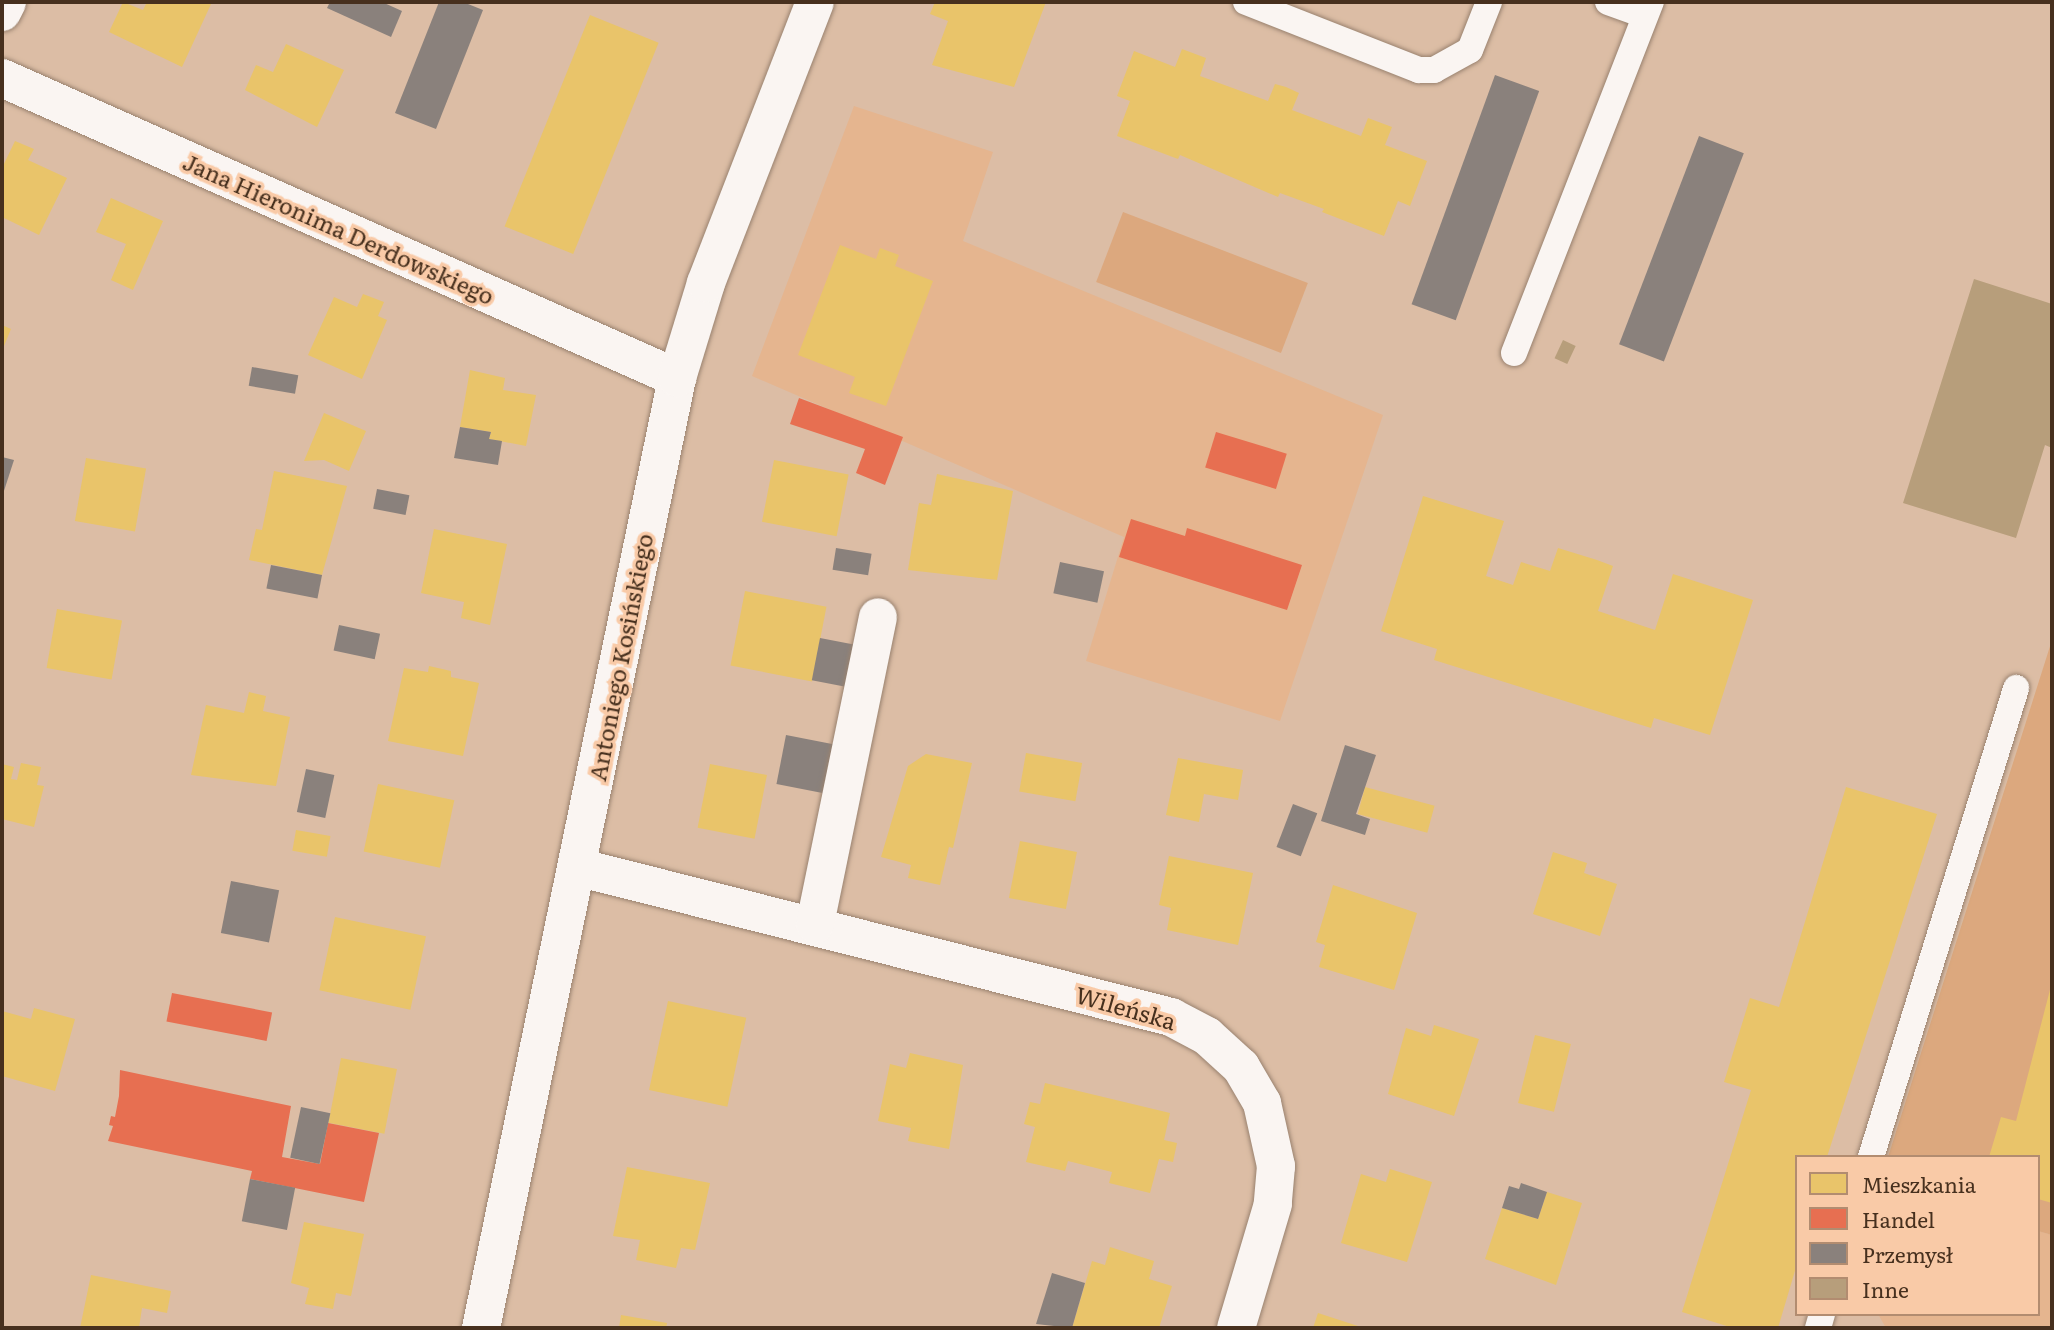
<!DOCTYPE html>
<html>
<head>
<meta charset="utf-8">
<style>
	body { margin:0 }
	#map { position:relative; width:2054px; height:1330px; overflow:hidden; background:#dcbda5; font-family:Literata,serif }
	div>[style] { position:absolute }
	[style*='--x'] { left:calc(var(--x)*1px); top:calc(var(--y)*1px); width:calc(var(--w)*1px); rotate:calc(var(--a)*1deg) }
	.built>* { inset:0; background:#e5b58f }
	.green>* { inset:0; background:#dca87e; transform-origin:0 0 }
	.homes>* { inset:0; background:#e9c46a; transform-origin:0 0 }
	.shops>* { inset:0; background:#e76f51; transform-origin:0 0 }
	.industry>* { inset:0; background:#8a817c; transform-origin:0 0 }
	.building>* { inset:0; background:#b79e7b; transform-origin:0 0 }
	.roads { filter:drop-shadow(0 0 2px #99826f) drop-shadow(0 0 2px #99826f) }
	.lane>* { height:26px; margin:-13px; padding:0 13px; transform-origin:13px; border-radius:13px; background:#faf5f2 }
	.street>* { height:38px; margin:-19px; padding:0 19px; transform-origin:19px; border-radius:19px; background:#faf5f2 }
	span { translate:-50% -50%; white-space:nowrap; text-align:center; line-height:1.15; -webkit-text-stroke:7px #f9caa7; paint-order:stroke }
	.street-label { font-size:23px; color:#47301e }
	.frame { position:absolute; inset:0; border:4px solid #47301e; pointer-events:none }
	.legend { position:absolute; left:1795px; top:1155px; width:245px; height:161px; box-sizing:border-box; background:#f9caa7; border:2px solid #b28c70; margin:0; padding:9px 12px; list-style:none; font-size:21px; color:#47301e }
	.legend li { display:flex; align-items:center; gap:14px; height:35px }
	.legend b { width:35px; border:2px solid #b28c70 }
</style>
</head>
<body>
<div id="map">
	<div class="built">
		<i style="clip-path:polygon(854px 106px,993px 152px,963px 241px,1383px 415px,1280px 721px,1086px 661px,1124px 537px,752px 376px)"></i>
		<i style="clip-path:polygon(2038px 1231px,2052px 1235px,2052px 1328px,1886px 1328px,1878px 1314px,2038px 1314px)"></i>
	</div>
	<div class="green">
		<i style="left:1123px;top:212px;width:198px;height:75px;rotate:21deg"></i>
		<i style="clip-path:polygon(2052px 640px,2052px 1235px,2038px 1231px,2038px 1157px,1888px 1157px)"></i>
	</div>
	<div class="homes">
		<i style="clip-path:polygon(123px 2px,143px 10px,147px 2px,212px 2px,182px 67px,109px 32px)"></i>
		<i style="clip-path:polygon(935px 2px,1046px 2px,1014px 87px,932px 65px,948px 21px,930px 14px)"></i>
		<i style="left:590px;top:15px;width:74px;height:228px;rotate:22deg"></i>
		<i style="clip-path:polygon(286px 44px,344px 70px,317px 127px,245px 90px,256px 65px,273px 72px)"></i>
		<i style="clip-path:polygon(1182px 49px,1206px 58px,1200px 76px,1268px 101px,1275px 84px,1286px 87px,1299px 93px,1292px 110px,1361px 136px,1368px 118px,1392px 127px,1385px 145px,1427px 161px,1410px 206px,1398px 201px,1384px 236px,1322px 212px,1324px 209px,1280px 193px,1278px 197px,1180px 155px,1178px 159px,1117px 136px,1130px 101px,1117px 96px,1134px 51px,1175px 67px)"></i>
		<i style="clip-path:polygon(15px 141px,34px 149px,28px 160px,67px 178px,39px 235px,2px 217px,2px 168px)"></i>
		<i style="clip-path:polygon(111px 198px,163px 221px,133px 290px,111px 280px,126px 244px,96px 232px)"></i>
		<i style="clip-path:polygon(840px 245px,876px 259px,880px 248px,899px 255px,895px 266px,933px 281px,886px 406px,849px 393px,855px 377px,798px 355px)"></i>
		<i style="clip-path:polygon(363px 294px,384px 302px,378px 316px,387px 320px,362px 379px,308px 355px,334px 297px,357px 307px)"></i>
		<i style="clip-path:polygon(2px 325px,11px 329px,2px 351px)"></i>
		<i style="clip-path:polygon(470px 370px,505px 378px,503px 390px,536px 395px,526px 446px,489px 439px,491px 432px,460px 427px)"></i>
		<i style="clip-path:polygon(324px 413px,366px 431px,349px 471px,324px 460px,304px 461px)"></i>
		<i style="left:86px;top:458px;width:61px;height:64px;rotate:10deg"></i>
		<i style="left:774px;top:460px;width:76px;height:63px;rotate:11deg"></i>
		<i style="clip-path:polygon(274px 471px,347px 486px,322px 575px,249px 560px,256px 529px,262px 530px)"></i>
		<i style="clip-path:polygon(937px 474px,1013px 491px,997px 580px,908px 570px,919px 503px,931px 505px)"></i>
		<i style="clip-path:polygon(1423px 496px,1504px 521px,1486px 576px,1513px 585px,1521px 562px,1550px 571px,1558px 548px,1597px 560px,1613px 566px,1598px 611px,1655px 630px,1673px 574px,1753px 600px,1710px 735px,1654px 718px,1651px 728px,1434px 660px,1437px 649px,1381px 631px)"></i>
		<i style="clip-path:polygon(434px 529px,507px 544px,490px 625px,461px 618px,464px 602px,421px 593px)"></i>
		<i style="left:745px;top:591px;width:83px;height:76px;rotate:11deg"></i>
		<i style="left:57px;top:609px;width:66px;height:60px;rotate:10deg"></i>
		<i style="clip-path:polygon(429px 666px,451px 671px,451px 677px,479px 683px,463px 756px,388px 741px,404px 668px,428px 672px)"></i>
		<i style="clip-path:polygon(249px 692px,266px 696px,263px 711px,290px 717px,276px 786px,191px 775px,206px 705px,244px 713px)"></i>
		<i style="left:1026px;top:753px;width:57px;height:39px;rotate:10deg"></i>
		<i style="clip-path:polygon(926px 754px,972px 763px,953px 848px,949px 847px,940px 885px,908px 878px,911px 865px,881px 857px,908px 766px)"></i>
		<i style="clip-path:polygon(1178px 758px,1243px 770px,1238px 800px,1204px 794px,1199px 822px,1166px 815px)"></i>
		<i style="clip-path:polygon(21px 763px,41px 767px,37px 785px,44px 786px,34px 827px,2px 819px,2px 764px,14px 767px,11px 779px,17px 780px)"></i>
		<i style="left:710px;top:764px;width:58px;height:65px;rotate:11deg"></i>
		<i style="left:378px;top:784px;width:78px;height:69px;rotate:12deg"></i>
		<i style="left:1365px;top:787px;width:72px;height:28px;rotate:15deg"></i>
		<i style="clip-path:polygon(1846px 787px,1937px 814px,1827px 1157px,1797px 1157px,1797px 1264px,1778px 1328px,1733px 1328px,1682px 1312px,1751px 1090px,1724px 1082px,1750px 998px,1779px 1007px)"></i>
		<i style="left:296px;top:830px;width:35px;height:21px;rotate:10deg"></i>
		<i style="left:1020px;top:841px;width:58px;height:58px;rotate:11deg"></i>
		<i style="clip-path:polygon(1553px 852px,1587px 863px,1584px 873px,1617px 884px,1600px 936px,1533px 914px)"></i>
		<i style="clip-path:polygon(1169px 856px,1253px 873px,1238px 945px,1167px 930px,1171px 908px,1159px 905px)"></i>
		<i style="clip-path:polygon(1333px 885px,1417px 913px,1394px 990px,1319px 967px,1325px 945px,1316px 942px)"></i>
		<i style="left:335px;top:917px;width:93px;height:75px;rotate:12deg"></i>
		<i style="clip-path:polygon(2052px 982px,2052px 1203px,2038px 1199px,2038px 1157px,1989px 1157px,2001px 1117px,2016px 1121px)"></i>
		<i style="left:668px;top:1001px;width:80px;height:91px;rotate:12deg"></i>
		<i style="clip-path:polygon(34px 1008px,75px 1019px,55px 1091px,2px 1076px,2px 1011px,31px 1019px)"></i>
		<i style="clip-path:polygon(1434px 1025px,1479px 1039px,1454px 1116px,1388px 1094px,1406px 1028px,1431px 1036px)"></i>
		<i style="left:1535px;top:1035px;width:37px;height:70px;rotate:14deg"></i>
		<i style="clip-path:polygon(910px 1053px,963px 1065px,949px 1149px,908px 1141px,911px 1128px,878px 1121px,890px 1064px,906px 1068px)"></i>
		<i style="left:341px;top:1058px;width:57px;height:66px;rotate:11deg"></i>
		<i style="clip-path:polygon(1045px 1083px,1170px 1113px,1164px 1140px,1177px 1143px,1173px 1162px,1159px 1159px,1150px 1193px,1109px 1183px,1112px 1172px,1068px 1161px,1065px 1171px,1026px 1162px,1035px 1127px,1024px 1124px,1030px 1102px,1040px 1104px)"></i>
		<i style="clip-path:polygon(627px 1167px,710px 1183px,695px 1250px,681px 1248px,676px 1268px,636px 1260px,640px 1240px,613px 1236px)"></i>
		<i style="clip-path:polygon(1390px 1169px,1432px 1182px,1407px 1262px,1341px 1243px,1361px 1174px,1386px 1182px)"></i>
		<i style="clip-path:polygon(1547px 1192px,1582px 1203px,1556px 1285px,1485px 1259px,1502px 1208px,1538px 1219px)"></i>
		<i style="clip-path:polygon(304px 1222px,364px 1234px,351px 1296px,336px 1293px,333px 1309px,305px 1304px,309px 1288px,291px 1283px)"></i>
		<i style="clip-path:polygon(1110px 1247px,1154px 1261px,1149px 1279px,1172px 1286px,1159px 1328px,1072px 1328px,1092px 1261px,1105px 1265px)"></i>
		<i style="clip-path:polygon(91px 1275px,171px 1291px,167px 1313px,142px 1308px,139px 1328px,80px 1328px)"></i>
		<i style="clip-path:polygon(1318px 1313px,1364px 1328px,1313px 1328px)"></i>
		<i style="clip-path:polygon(621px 1315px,667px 1323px,666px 1328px,619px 1328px)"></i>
	</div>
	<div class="shops">
		<i style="clip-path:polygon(799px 398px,903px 437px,885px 485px,856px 473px,865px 449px,790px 424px)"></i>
		<i style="left:1216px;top:432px;width:74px;height:37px;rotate:17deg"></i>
		<i style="clip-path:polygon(1131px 519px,1185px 536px,1187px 528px,1302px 565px,1287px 610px,1119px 557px)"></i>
		<i style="left:172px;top:993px;width:102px;height:29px;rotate:11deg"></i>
		<i style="clip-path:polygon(120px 1070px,291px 1106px,282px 1157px,320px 1164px,328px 1123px,379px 1133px,364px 1202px,250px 1179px,252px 1171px,108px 1141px,113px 1126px,109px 1125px,111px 1116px,115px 1117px,119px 1096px)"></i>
	</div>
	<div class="industry">
		<i style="clip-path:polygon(330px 2px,382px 2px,402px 11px,391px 37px,327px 8px)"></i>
		<i style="clip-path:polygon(439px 2px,463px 2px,483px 10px,436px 129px,395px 113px)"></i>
		<i style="left:1495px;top:75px;width:47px;height:244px;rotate:20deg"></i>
		<i style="left:1699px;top:136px;width:48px;height:223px;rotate:21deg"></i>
		<i style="left:252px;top:367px;width:47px;height:19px;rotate:10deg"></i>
		<i style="clip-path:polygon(460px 427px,491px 432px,489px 439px,502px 441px,498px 465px,454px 458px)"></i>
		<i style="clip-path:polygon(2px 457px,14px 460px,2px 497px)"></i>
		<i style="left:377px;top:489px;width:33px;height:20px;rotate:11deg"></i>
		<i style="left:836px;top:548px;width:36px;height:22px;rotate:9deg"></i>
		<i style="left:1060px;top:562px;width:45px;height:32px;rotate:12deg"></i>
		<i style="left:271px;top:565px;width:52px;height:24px;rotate:11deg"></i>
		<i style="left:339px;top:625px;width:42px;height:26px;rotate:12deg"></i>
		<i style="left:820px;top:638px;width:37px;height:43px;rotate:11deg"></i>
		<i style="left:786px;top:735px;width:56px;height:50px;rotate:11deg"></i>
		<i style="clip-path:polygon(1345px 745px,1376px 755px,1356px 814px,1370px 819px,1365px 835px,1321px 821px)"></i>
		<i style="left:306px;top:769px;width:29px;height:44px;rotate:12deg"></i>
		<i style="left:1293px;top:804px;width:26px;height:46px;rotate:21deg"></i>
		<i style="left:231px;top:881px;width:49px;height:53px;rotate:11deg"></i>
		<i style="left:301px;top:1107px;width:30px;height:52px;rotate:12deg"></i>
		<i style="left:250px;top:1179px;width:46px;height:43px;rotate:11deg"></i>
		<i style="clip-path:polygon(1521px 1183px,1547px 1192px,1538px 1219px,1502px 1208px,1509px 1186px,1519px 1189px)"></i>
		<i style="clip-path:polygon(1052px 1273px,1085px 1283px,1072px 1328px,1036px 1324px)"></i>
	</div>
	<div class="building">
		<i style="clip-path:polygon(1974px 279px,2052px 304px,2052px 448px,2045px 445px,2016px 538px,1903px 503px)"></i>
		<i style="left:1563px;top:340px;width:14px;height:20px;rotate:25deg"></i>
	</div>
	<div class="roads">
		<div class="lane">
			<i style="--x:1246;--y:2;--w:186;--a:21.5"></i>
			<i style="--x:1419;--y:70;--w:15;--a:0"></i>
			<i style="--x:1434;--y:70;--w:41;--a:-29.1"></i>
			<i style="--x:1470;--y:50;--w:52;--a:-68.4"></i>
			<i style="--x:1608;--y:2;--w:37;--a:20"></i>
			<i style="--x:1514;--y:353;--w:377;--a:-68.7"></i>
			<i style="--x:1871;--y:1157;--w:491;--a:-72.8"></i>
			<i style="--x:1818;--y:1328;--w:15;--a:-74"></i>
		</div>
		<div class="street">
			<i style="--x:2;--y:12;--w:11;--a:-63"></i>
			<i style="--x:2;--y:78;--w:739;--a:23.96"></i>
			<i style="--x:577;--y:867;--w:613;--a:14.17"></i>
			<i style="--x:1171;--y:1017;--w:41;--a:27.8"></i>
			<i style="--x:1207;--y:1036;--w:46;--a:42.4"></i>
			<i style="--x:1241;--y:1067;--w:42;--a:59.7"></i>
			<i style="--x:1262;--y:1103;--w:65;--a:77.5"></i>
			<i style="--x:1276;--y:1166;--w:38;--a:95"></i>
			<i style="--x:1273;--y:1204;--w:129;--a:106.6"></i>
			<i style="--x:815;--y:924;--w:313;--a:-78.4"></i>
			<i style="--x:481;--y:1328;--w:970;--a:-78.34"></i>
			<i style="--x:677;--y:378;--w:99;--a:-73"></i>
			<i style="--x:706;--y:283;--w:301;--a:-68.8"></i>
		</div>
	</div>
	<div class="street-label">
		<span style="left:339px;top:228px;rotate:24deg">Jana Hieronima Derdowskiego</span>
		<span style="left:620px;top:657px;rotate:-79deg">Antoniego Kosińskiego</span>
		<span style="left:1126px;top:1007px;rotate:16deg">Wileńska</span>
	</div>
	<div class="frame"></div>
	<ul class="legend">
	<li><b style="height:19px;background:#e9c46a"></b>Mieszkania</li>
	<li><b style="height:19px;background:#e76f51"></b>Handel</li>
	<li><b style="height:19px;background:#8a817c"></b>Przemysł</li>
	<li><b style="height:19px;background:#b79e7b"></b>Inne</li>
	</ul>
</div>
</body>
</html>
